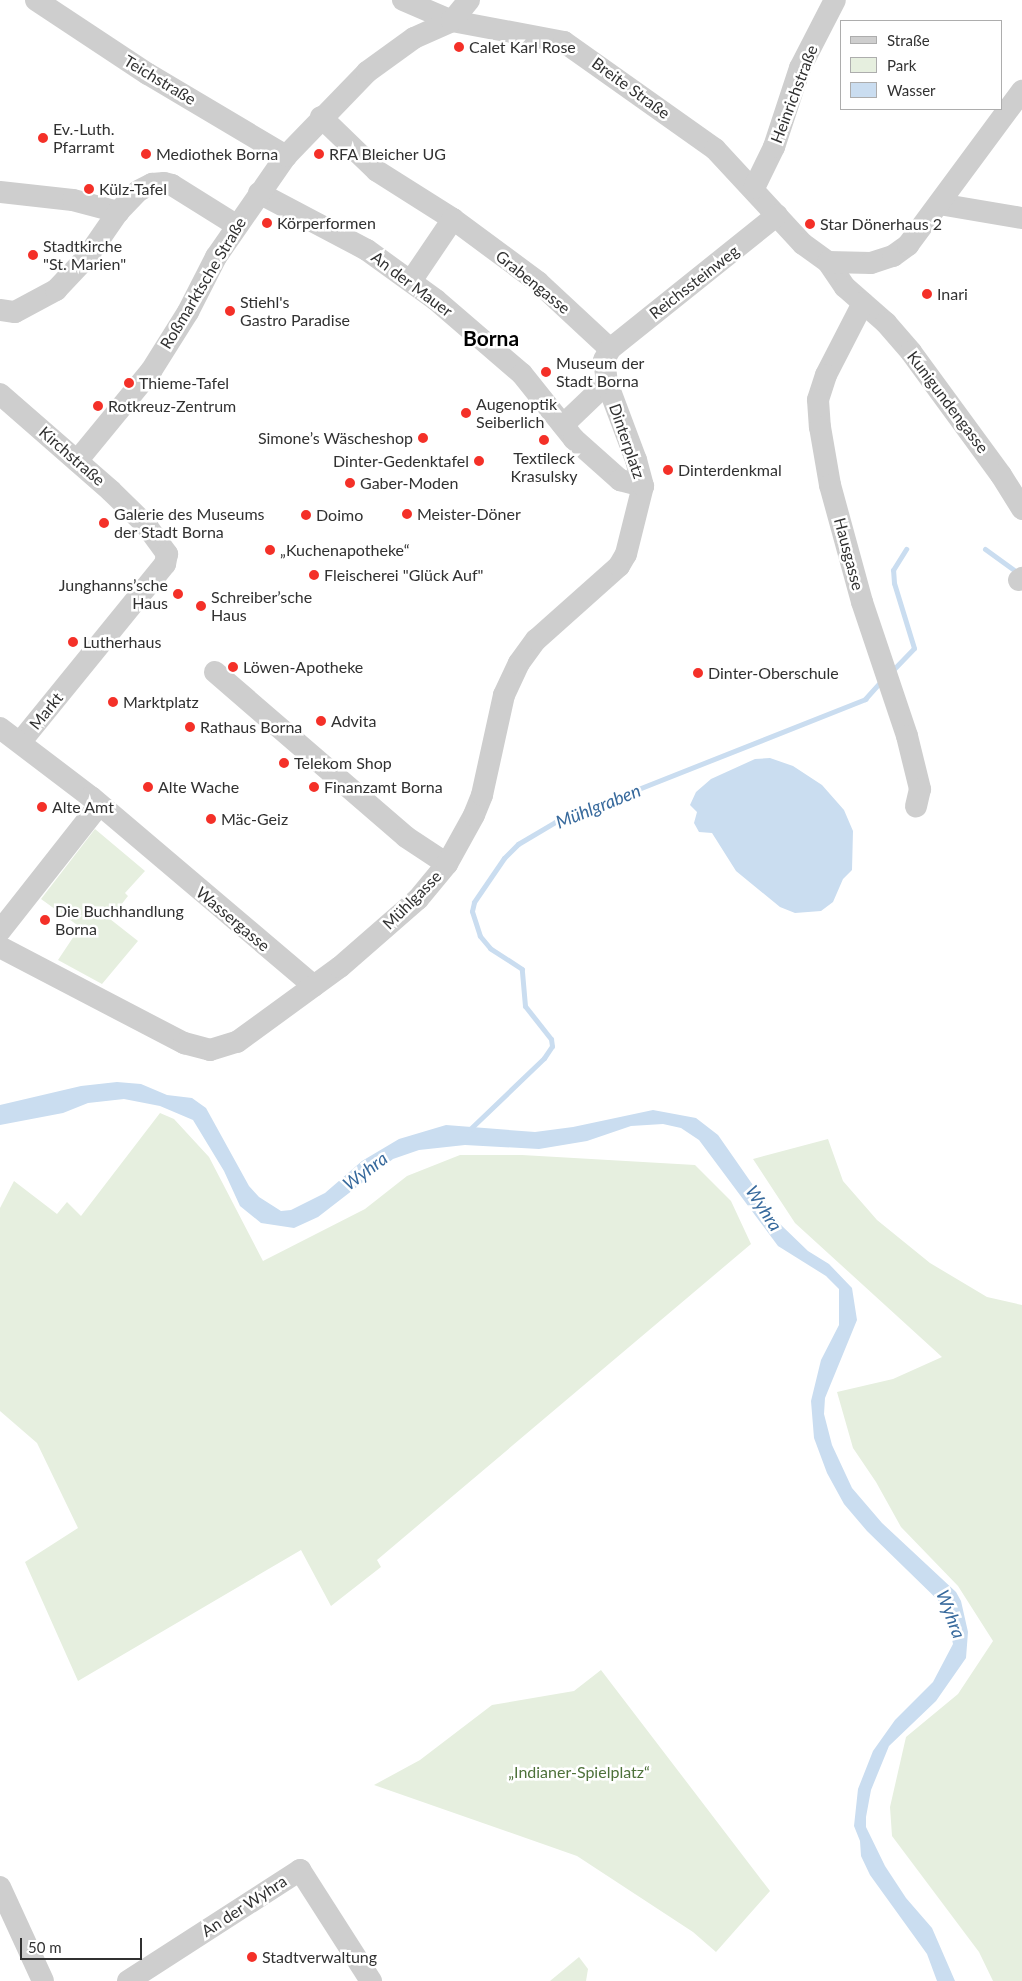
<!DOCTYPE html>
<html>
<head>
<meta charset="utf-8">
<style>
	body { margin:0 }
	#map { position:relative; width:1022px; height:1981px; overflow:hidden; background:#fff; font-family:Lato,sans-serif }
	div>[style] { position:absolute }
	[style*='--x'] { left:calc(var(--x)*1px); top:calc(var(--y)*1px); width:calc(var(--w)*1px); rotate:calc(var(--a)*1deg) }
	.green>* { inset:0; background:#e6efdf }
	.water>* { inset:0; background:#caddf0 }
	.stream>* { height:5px; margin:-2.5px; padding:0 2.5px; transform-origin:2.5px; border-radius:2.5px; background:#caddf0 }
	.minor>* { height:22px; margin:-11px; padding:0 11px; transform-origin:11px; border-radius:11px; background:#cecece }
	.dots>* { width:14px; height:14px; translate:-50% -50%; box-sizing:border-box; border:2px solid #fff; border-radius:50% }
	span { translate:-50% -50%; white-space:nowrap; text-align:center; line-height:1.15; -webkit-text-stroke:5px #fff; paint-order:stroke }
	.poi-label { font-size:16px; color:#313131 }
	.left { translate:0 -50%; text-align:left }
	.right { translate:-100% -50%; text-align:right }
	.street-label { font-size:16px; color:#313131 }
	.park-label { font-size:16px; color:#4e723a }
	.water-label { font-size:18px; color:#37699c; font-style:italic }
	.district-label { font-size:21px; color:#000; font-weight:700 }
	.legend { position:absolute; left:840px; top:20px; width:162px; height:90px; box-sizing:border-box; background:#fff; border:1px solid #adadad; margin:0; padding:6px 9px; list-style:none; font-size:15px; color:#313131 }
	.legend li { display:flex; align-items:center; gap:10px; height:25px }
	.legend b { width:25px; border:1px solid #adadad }
	.scale { position:absolute; left:20px; top:1938px; width:122px; height:22px; box-sizing:border-box; border:2px solid #313131; border-top:0; padding-left:6px; font-size:15px; line-height:18px; white-space:nowrap; color:#313131; -webkit-text-stroke:4px #fff; paint-order:stroke }
</style>
</head>
<body>
<div id="map">
	<div class="green">
		<i style="clip-path:polygon(95px 829px,145px 871px,125px 893px,128px 896px,110px 919px,138px 941px,102px 984px,58px 960px,80px 927px,41px 899px)"></i>
		<i style="clip-path:polygon(160px 1113px,174px 1119px,209px 1157px,263px 1261px,365px 1209px,407px 1176px,460px 1155px,522px 1155px,695px 1165px,731px 1201px,751px 1244px,377px 1560px,381px 1567px,331px 1606px,301px 1550px,78px 1681px,25px 1562px,78px 1528px,37px 1443px,0 1411px,0 1208px,14px 1181px,57px 1214px,67px 1202px,81px 1216px)"></i>
		<i style="clip-path:polygon(828px 1139px,843px 1181px,877px 1220px,930px 1263px,987px 1297px,1022px 1305px,1022px 1981px,993px 1981px,979px 1952px,892px 1836px,890px 1807px,906px 1737px,958px 1694px,993px 1641px,958px 1586px,901px 1527px,876px 1482px,853px 1448px,837px 1392px,893px 1379px,942px 1357px,795px 1223px,753px 1159px)"></i>
		<i style="clip-path:polygon(601px 1670px,770px 1891px,716px 1952px,693px 1932px,577px 1856px,374px 1785px,420px 1760px,492px 1705px,574px 1691px)"></i>
		<i style="clip-path:polygon(579px 1957px,588px 1969px,586px 1981px,550px 1981px)"></i>
	</div>
	<div class="water">
		<i style="clip-path:polygon(770px 758px,793px 766px,822px 785px,844px 810px,853px 831px,852px 870px,843px 879px,833px 902px,821px 911px,795px 913px,780px 907px,736px 871px,712px 833px,699px 832px,694px 823px,697px 812px,690px 805px,696px 792px,711px 779px,755px 759px)"></i>
		<i style="clip-path:polygon(117px 1082px,141px 1084px,167px 1095px,192px 1098px,206px 1108px,249px 1186px,259px 1197px,281px 1211px,291px 1210px,325px 1193px,362px 1161px,399px 1139px,446px 1125px,535px 1132px,573px 1127px,653px 1110px,696px 1118px,718px 1135px,780px 1224px,808px 1251px,829px 1264px,852px 1288px,857px 1320px,825px 1398px,824px 1414px,832px 1445px,852px 1488px,882px 1523px,956px 1592px,961px 1601px,968px 1632px,966px 1658px,936px 1701px,889px 1746px,871px 1790px,866px 1817px,866px 1827px,885px 1866px,906px 1898px,932px 1928px,955px 1981px,937px 1981px,927px 1954px,870px 1875px,861px 1856px,860px 1841px,854px 1826px,858px 1789px,873px 1751px,895px 1720px,933px 1682px,953px 1644px,945px 1607px,867px 1531px,844px 1504px,827px 1473px,814px 1438px,811px 1401px,821px 1360px,839px 1325px,839px 1289px,826px 1276px,778px 1246px,699px 1140px,681px 1128px,663px 1124px,631px 1126px,587px 1141px,539px 1149px,465px 1145px,419px 1150px,393px 1159px,318px 1217px,294px 1228px,261px 1223px,240px 1206px,224px 1171px,193px 1120px,160px 1106px,124px 1099px,88px 1103px,63px 1113px,0 1125px,0 1105px,81px 1086px)"></i>
	</div>
	<div class="stream">
		<i style="--x:985;--y:549;--w:41;--a:36"></i>
		<i style="--x:891;--y:672;--w:33;--a:-46"></i>
		<i style="--x:914;--y:648;--w:68;--a:-107.1"></i>
		<i style="--x:894;--y:583;--w:13;--a:-94"></i>
		<i style="--x:893;--y:570;--w:25;--a:-58"></i>
		<i style="--x:469;--y:1130;--w:104;--a:-43.8"></i>
		<i style="--x:544;--y:1058;--w:14;--a:-56"></i>
		<i style="--x:552;--y:1046;--w:7;--a:-98"></i>
		<i style="--x:551;--y:1039;--w:42;--a:-128.2"></i>
		<i style="--x:525;--y:1006;--w:37;--a:-95"></i>
		<i style="--x:522;--y:969;--w:38;--a:-147"></i>
		<i style="--x:490;--y:948;--w:16;--a:-130"></i>
		<i style="--x:480;--y:936;--w:26;--a:-108"></i>
		<i style="--x:472;--y:911;--w:9;--a:-77"></i>
		<i style="--x:474;--y:902;--w:53;--a:-55.7"></i>
		<i style="--x:504;--y:858;--w:20;--a:-45"></i>
		<i style="--x:518;--y:844;--w:43;--a:-30.7"></i>
		<i style="--x:555;--y:822;--w:334;--a:-21.6"></i>
		<i style="--x:865;--y:699;--w:24;--a:-48"></i>
	</div>
	<div class="minor">
		<i style="--x:36;--y:0;--w:134;--a:33.5"></i>
		<i style="--x:148;--y:74;--w:161;--a:30.7"></i>
		<i style="--x:403;--y:0;--w:53;--a:23.2"></i>
		<i style="--x:452;--y:21;--w:114;--a:10.6"></i>
		<i style="--x:564;--y:42;--w:185;--a:35.3"></i>
		<i style="--x:715;--y:149;--w:129;--a:47.2"></i>
		<i style="--x:803;--y:244;--w:31;--a:36"></i>
		<i style="--x:828;--y:262;--w:30;--a:56"></i>
		<i style="--x:845;--y:287;--w:55;--a:41.3"></i>
		<i style="--x:886;--y:323;--w:38;--a:49"></i>
		<i style="--x:911;--y:352;--w:152;--a:53.8"></i>
		<i style="--x:1001;--y:475;--w:40;--a:58"></i>
		<i style="--x:321;--y:117;--w:78;--a:44"></i>
		<i style="--x:377;--y:171;--w:90;--a:32.3"></i>
		<i style="--x:453;--y:219;--w:106;--a:36.5"></i>
		<i style="--x:538;--y:282;--w:98;--a:42.9"></i>
		<i style="--x:754;--y:188;--w:46;--a:-64"></i>
		<i style="--x:774;--y:147;--w:83;--a:-71.8"></i>
		<i style="--x:800;--y:68;--w:76;--a:-62.8"></i>
		<i style="--x:0;--y:192;--w:73;--a:6.3"></i>
		<i style="--x:73;--y:200;--w:47;--a:14.9"></i>
		<i style="--x:118;--y:212;--w:29;--a:-46"></i>
		<i style="--x:138;--y:191;--w:16;--a:-27"></i>
		<i style="--x:152;--y:184;--w:12;--a:-5"></i>
		<i style="--x:164;--y:183;--w:8;--a:14"></i>
		<i style="--x:172;--y:185;--w:75;--a:32"></i>
		<i style="--x:259;--y:193;--w:122;--a:27.8"></i>
		<i style="--x:367;--y:250;--w:85;--a:35.9"></i>
		<i style="--x:436;--y:300;--w:113;--a:40.7"></i>
		<i style="--x:522;--y:374;--w:83;--a:51.3"></i>
		<i style="--x:574;--y:439;--w:62;--a:41.7"></i>
		<i style="--x:620;--y:480;--w:24;--a:15"></i>
		<i style="--x:939;--y:204;--w:84;--a:9.6"></i>
		<i style="--x:828;--y:262;--w:43;--a:1.3"></i>
		<i style="--x:871;--y:263;--w:23;--a:-18"></i>
		<i style="--x:893;--y:256;--w:19;--a:-36"></i>
		<i style="--x:908;--y:245;--w:192;--a:-53.5"></i>
		<i style="--x:411;--y:281;--w:75;--a:-55.9"></i>
		<i style="--x:863;--y:303;--w:81;--a:117.2"></i>
		<i style="--x:826;--y:375;--w:26;--a:108"></i>
		<i style="--x:818;--y:400;--w:27;--a:86"></i>
		<i style="--x:820;--y:427;--w:59;--a:80.2"></i>
		<i style="--x:830;--y:485;--w:121;--a:74.7"></i>
		<i style="--x:862;--y:602;--w:141;--a:71.4"></i>
		<i style="--x:907;--y:736;--w:55;--a:76.2"></i>
		<i style="--x:920;--y:789;--w:18;--a:103"></i>
		<i style="--x:0;--y:310;--w:15;--a:8"></i>
		<i style="--x:15;--y:312;--w:47;--a:-28.2"></i>
		<i style="--x:56;--y:290;--w:45;--a:-46.8"></i>
		<i style="--x:87;--y:257;--w:55;--a:-55.4"></i>
		<i style="--x:0;--y:394;--w:147;--a:41.1"></i>
		<i style="--x:111;--y:491;--w:49;--a:44.2"></i>
		<i style="--x:146;--y:525;--w:36;--a:54"></i>
		<i style="--x:167;--y:554;--w:10;--a:101"></i>
		<i style="--x:165;--y:564;--w:228;--a:129.1"></i>
		<i style="--x:563;--y:425;--w:61;--a:-43.7"></i>
		<i style="--x:77;--y:461;--w:117;--a:-50.6"></i>
		<i style="--x:151;--y:371;--w:70;--a:-57.9"></i>
		<i style="--x:188;--y:312;--w:62;--a:-63"></i>
		<i style="--x:216;--y:257;--w:123;--a:-55.3"></i>
		<i style="--x:286;--y:156;--w:117;--a:-46"></i>
		<i style="--x:367;--y:72;--w:58;--a:-35.9"></i>
		<i style="--x:414;--y:38;--w:42;--a:-24.1"></i>
		<i style="--x:452;--y:21;--w:27;--a:-51"></i>
		<i style="--x:1019;--y:580;--w:4;--a:-34"></i>
		<i style="--x:215;--y:672;--w:252;--a:40.8"></i>
		<i style="--x:406;--y:837;--w:49;--a:33.4"></i>
		<i style="--x:0;--y:728;--w:114;--a:37.2"></i>
		<i style="--x:91;--y:797;--w:292;--a:40.3"></i>
		<i style="--x:0;--y:931;--w:160;--a:-51.8"></i>
		<i style="--x:0;--y:947;--w:208;--a:27.6"></i>
		<i style="--x:184;--y:1043;--w:27;--a:15"></i>
		<i style="--x:210;--y:1050;--w:28;--a:-17"></i>
		<i style="--x:237;--y:1042;--w:127;--a:-36.1"></i>
		<i style="--x:340;--y:967;--w:103;--a:-41.1"></i>
		<i style="--x:418;--y:899;--w:45;--a:-50.4"></i>
		<i style="--x:447;--y:864;--w:56;--a:-61.1"></i>
		<i style="--x:474;--y:815;--w:22;--a:-68"></i>
		<i style="--x:482;--y:795;--w:102;--a:-77.6"></i>
		<i style="--x:504;--y:695;--w:35;--a:-65"></i>
		<i style="--x:519;--y:663;--w:29;--a:-54"></i>
		<i style="--x:536;--y:640;--w:111;--a:-41.7"></i>
		<i style="--x:619;--y:566;--w:14;--a:-60"></i>
		<i style="--x:626;--y:554;--w:70;--a:-76"></i>
		<i style="--x:643;--y:486;--w:27;--a:-105"></i>
		<i style="--x:636;--y:460;--w:82;--a:-110.6"></i>
		<i style="--x:607;--y:383;--w:23;--a:-97"></i>
		<i style="--x:604;--y:360;--w:13;--a:-61"></i>
		<i style="--x:610;--y:349;--w:214;--a:-38.7"></i>
		<i style="--x:0;--y:1887;--w:103;--a:65.4"></i>
		<i style="--x:128;--y:1981;--w:205;--a:-32.8"></i>
		<i style="--x:300;--y:1870;--w:132;--a:57.4"></i>
	</div>
	<div class="dots">
		<i style="left:459px;top:47px;background:#f43028"></i>
		<i style="left:43px;top:138px;background:#f43028"></i>
		<i style="left:146px;top:154px;background:#f43028"></i>
		<i style="left:319px;top:154px;background:#f43028"></i>
		<i style="left:89px;top:189px;background:#f43028"></i>
		<i style="left:267px;top:223px;background:#f43028"></i>
		<i style="left:810px;top:224px;background:#f43028"></i>
		<i style="left:33px;top:255px;background:#f43028"></i>
		<i style="left:927px;top:294px;background:#f43028"></i>
		<i style="left:230px;top:311px;background:#f43028"></i>
		<i style="left:546px;top:372px;background:#f43028"></i>
		<i style="left:129px;top:383px;background:#f43028"></i>
		<i style="left:98px;top:406px;background:#f43028"></i>
		<i style="left:466px;top:413px;background:#f43028"></i>
		<i style="left:423px;top:438px;background:#f43028"></i>
		<i style="left:544px;top:440px;background:#f43028"></i>
		<i style="left:479px;top:461px;background:#f43028"></i>
		<i style="left:668px;top:470px;background:#f43028"></i>
		<i style="left:350px;top:483px;background:#f43028"></i>
		<i style="left:407px;top:514px;background:#f43028"></i>
		<i style="left:306px;top:515px;background:#f43028"></i>
		<i style="left:104px;top:523px;background:#f43028"></i>
		<i style="left:270px;top:550px;background:#f43028"></i>
		<i style="left:314px;top:575px;background:#f43028"></i>
		<i style="left:178px;top:594px;background:#f43028"></i>
		<i style="left:201px;top:606px;background:#f43028"></i>
		<i style="left:73px;top:642px;background:#f43028"></i>
		<i style="left:233px;top:667px;background:#f43028"></i>
		<i style="left:698px;top:673px;background:#f43028"></i>
		<i style="left:113px;top:702px;background:#f43028"></i>
		<i style="left:321px;top:721px;background:#f43028"></i>
		<i style="left:190px;top:727px;background:#f43028"></i>
		<i style="left:284px;top:763px;background:#f43028"></i>
		<i style="left:148px;top:787px;background:#f43028"></i>
		<i style="left:314px;top:787px;background:#f43028"></i>
		<i style="left:42px;top:807px;background:#f43028"></i>
		<i style="left:211px;top:819px;background:#f43028"></i>
		<i style="left:45px;top:920px;background:#f43028"></i>
		<i style="left:252px;top:1957px;background:#f43028"></i>
	</div>
	<div class="poi-label">
		<span class="left" style="left:469px;top:47px">Calet Karl Rose</span>
		<span class="left" style="left:53px;top:138px">Ev.-Luth.<br>Pfarramt</span>
		<span class="left" style="left:156px;top:154px">Mediothek Borna</span>
		<span class="left" style="left:329px;top:154px">RFA Bleicher UG</span>
		<span class="left" style="left:99px;top:189px">Külz-Tafel</span>
		<span class="left" style="left:277px;top:223px">Körperformen</span>
		<span class="left" style="left:820px;top:224px">Star Dönerhaus 2</span>
		<span class="left" style="left:43px;top:255px">Stadtkirche<br>"St. Marien"</span>
		<span class="left" style="left:937px;top:294px">Inari</span>
		<span class="left" style="left:240px;top:311px">Stiehl's<br>Gastro Paradise</span>
		<span class="left" style="left:556px;top:372px">Museum der<br>Stadt Borna</span>
		<span class="left" style="left:139px;top:383px">Thieme-Tafel</span>
		<span class="left" style="left:476px;top:413px">Augenoptik<br>Seiberlich</span>
		<span class="left" style="left:108px;top:406px">Rotkreuz-Zentrum</span>
		<span class="right" style="left:413px;top:438px">Simone’s Wäscheshop</span>
		<span style="left:544px;top:467px">Textileck<br>Krasulsky</span>
		<span class="right" style="left:469px;top:461px">Dinter-Gedenktafel</span>
		<span class="left" style="left:678px;top:470px">Dinterdenkmal</span>
		<span class="left" style="left:360px;top:483px">Gaber-Moden</span>
		<span class="left" style="left:114px;top:523px">Galerie des Museums<br>der Stadt Borna</span>
		<span class="left" style="left:417px;top:514px">Meister-Döner</span>
		<span class="left" style="left:316px;top:515px">Doimo</span>
		<span class="left" style="left:280px;top:550px">„Kuchenapotheke“</span>
		<span class="left" style="left:324px;top:575px">Fleischerei "Glück Auf"</span>
		<span class="right" style="left:168px;top:594px">Junghanns’sche<br>Haus</span>
		<span class="left" style="left:211px;top:606px">Schreiber’sche<br>Haus</span>
		<span class="left" style="left:83px;top:642px">Lutherhaus</span>
		<span class="left" style="left:243px;top:667px">Löwen-Apotheke</span>
		<span class="left" style="left:708px;top:673px">Dinter-Oberschule</span>
		<span class="left" style="left:123px;top:702px">Marktplatz</span>
		<span class="left" style="left:331px;top:721px">Advita</span>
		<span class="left" style="left:200px;top:727px">Rathaus Borna</span>
		<span class="left" style="left:294px;top:763px">Telekom Shop</span>
		<span class="left" style="left:158px;top:787px">Alte Wache</span>
		<span class="left" style="left:324px;top:787px">Finanzamt Borna</span>
		<span class="left" style="left:52px;top:807px">Alte Amt</span>
		<span class="left" style="left:221px;top:819px">Mäc-Geiz</span>
		<span class="left" style="left:55px;top:920px">Die Buchhandlung<br>Borna</span>
		<span class="left" style="left:262px;top:1957px">Stadtverwaltung</span>
	</div>
	<div class="street-label">
		<span style="left:160px;top:80px;rotate:31deg">Teichstraße</span>
		<span style="left:631px;top:88px;rotate:36deg">Breite Straße</span>
		<span style="left:794px;top:94px;rotate:-69deg">Heinrichstraße</span>
		<span style="left:533px;top:282px;rotate:39deg">Grabengasse</span>
		<span style="left:694px;top:282px;rotate:-38deg">Reichssteinweg</span>
		<span style="left:203px;top:283px;rotate:-59deg">Roßmarktsche Straße</span>
		<span style="left:412px;top:284px;rotate:37deg">An der Mauer</span>
		<span style="left:948px;top:402px;rotate:53deg">Kunigundengasse</span>
		<span style="left:627px;top:441px;rotate:71deg">Dinterplatz</span>
		<span style="left:72px;top:456px;rotate:41deg">Kirchstraße</span>
		<span style="left:849px;top:554px;rotate:75deg">Hausgasse</span>
		<span style="left:46px;top:711px;rotate:-51deg">Markt</span>
		<span style="left:412px;top:900px;rotate:-45deg">Mühlgasse</span>
		<span style="left:233px;top:919px;rotate:40deg">Wassergasse</span>
		<span style="left:244px;top:1906px;rotate:-33deg">An der Wyhra</span>
	</div>
	<div class="park-label">
		<span style="left:579px;top:1772px">„Indianer-Spielplatz“</span>
	</div>
	<div class="water-label">
		<span style="left:598px;top:806px;rotate:-22deg">Mühlgraben</span>
		<span style="left:365px;top:1171px;rotate:-37deg">Wyhra</span>
		<span style="left:764px;top:1208px;rotate:57deg">Wyhra</span>
		<span style="left:951px;top:1614px;rotate:69deg">Wyhra</span>
	</div>
	<div class="district-label">
		<span style="left:491px;top:338px">Borna</span>
	</div>
	<ul class="legend">
	<li><b style="height:6px;background:#cecece"></b>Straße</li>
	<li><b style="height:14px;background:#e6efdf"></b>Park</li>
	<li><b style="height:14px;background:#caddf0"></b>Wasser</li>
	</ul>
	<div class="scale">50 m</div>
</div>
</body>
</html>
